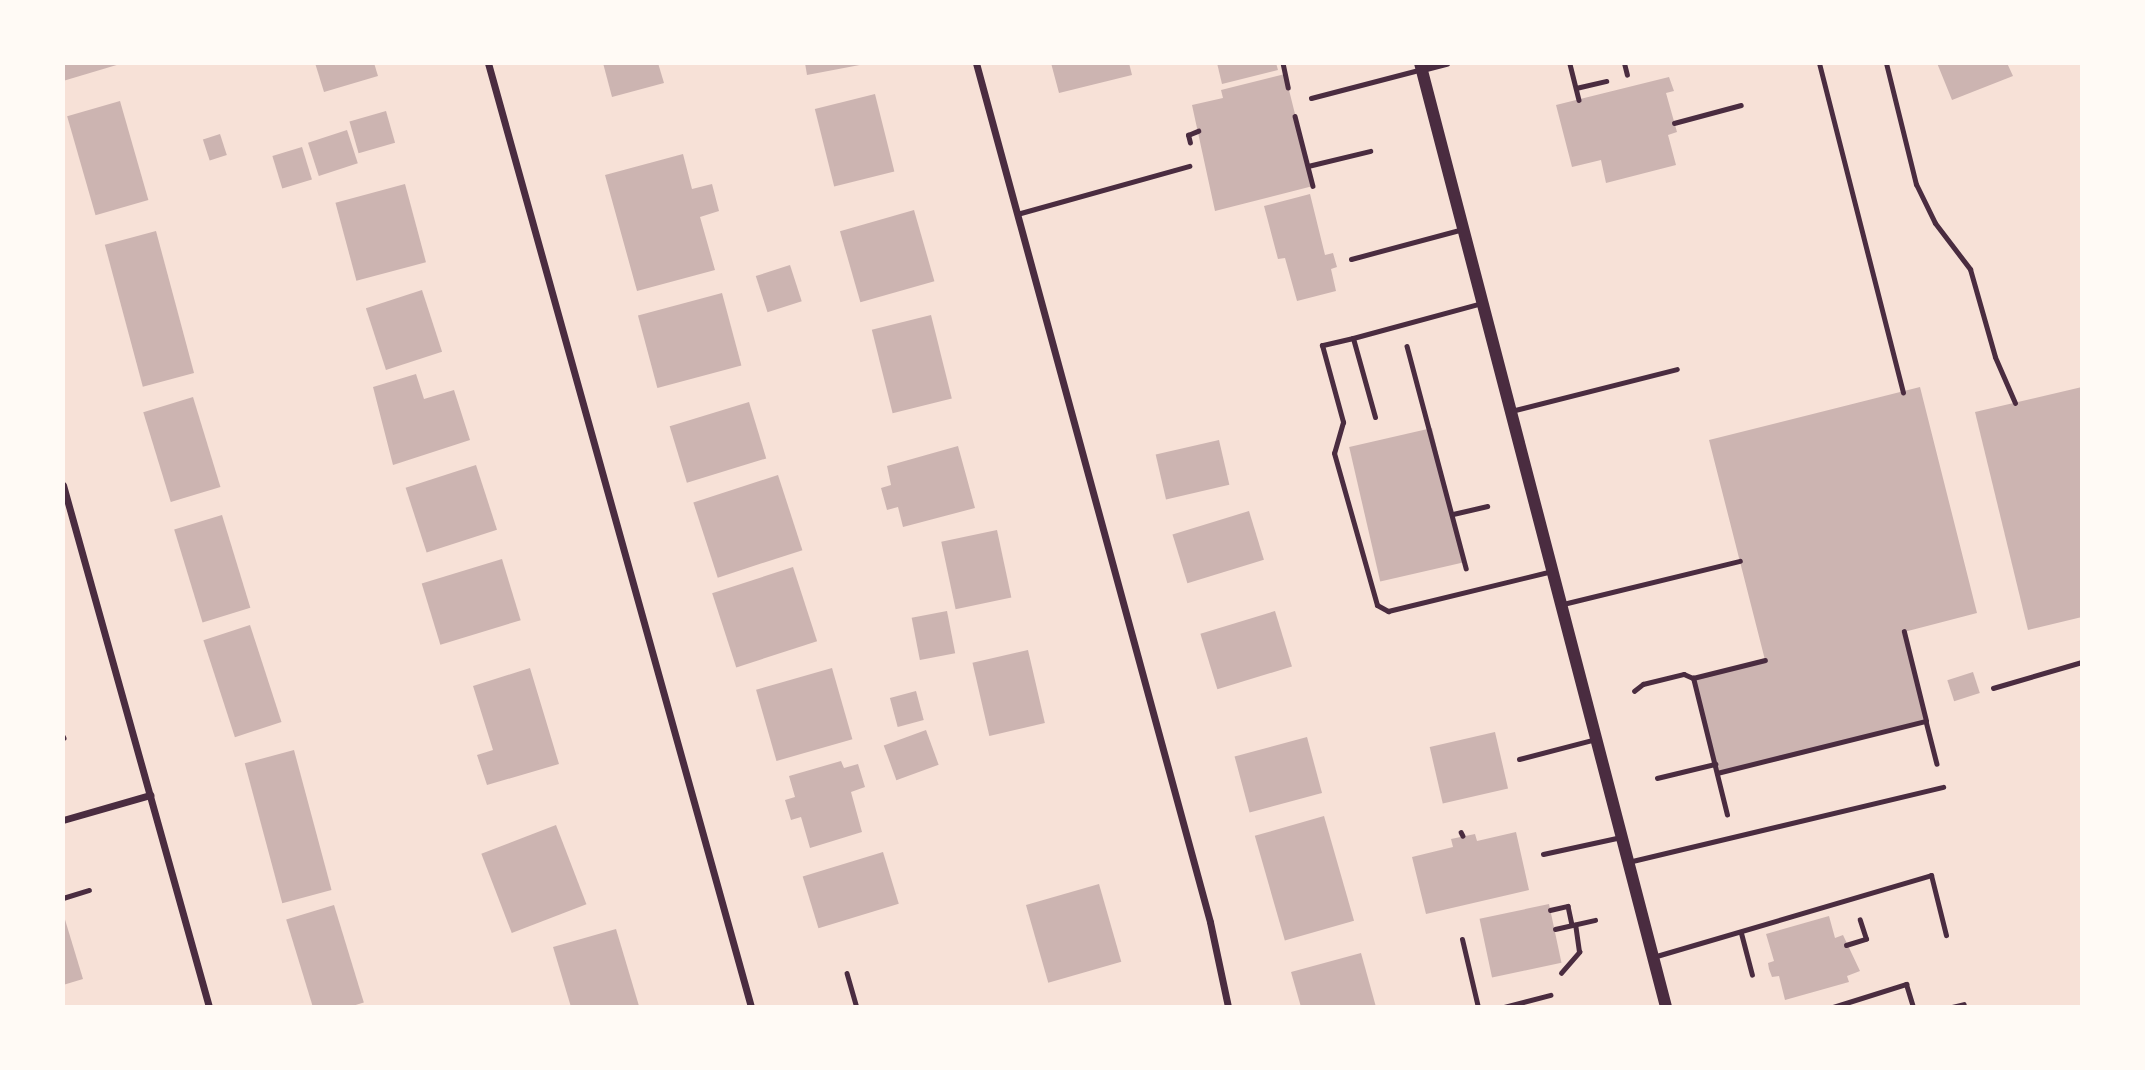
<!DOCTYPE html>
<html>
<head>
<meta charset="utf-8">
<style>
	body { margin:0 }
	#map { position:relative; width:2145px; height:1070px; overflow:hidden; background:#f7e1d7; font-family:"Source Serif 4",serif }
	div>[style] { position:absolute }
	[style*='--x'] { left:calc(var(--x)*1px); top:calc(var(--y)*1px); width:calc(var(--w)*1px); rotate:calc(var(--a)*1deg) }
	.building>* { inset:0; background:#ccb4b1; transform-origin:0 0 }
	.path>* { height:4.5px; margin:-2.25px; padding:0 2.25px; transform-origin:2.25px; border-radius:2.25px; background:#4a2c40 }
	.service>* { height:5px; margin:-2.5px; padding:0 2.5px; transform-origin:2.5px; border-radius:2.5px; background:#4a2c40 }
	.minor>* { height:7px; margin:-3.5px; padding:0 3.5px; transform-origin:3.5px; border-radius:3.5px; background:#4a2c40 }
	.tertiary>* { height:12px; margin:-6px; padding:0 6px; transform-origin:6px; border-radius:6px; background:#4a2c40 }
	span { translate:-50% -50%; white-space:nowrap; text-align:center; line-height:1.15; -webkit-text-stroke:7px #fffaf5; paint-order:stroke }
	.frame { position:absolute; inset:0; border:65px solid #fffaf5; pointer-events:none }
</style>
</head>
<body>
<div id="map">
	<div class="building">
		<i style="clip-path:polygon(63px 63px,120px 63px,120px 64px,63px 81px)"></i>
		<i style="clip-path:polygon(315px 63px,374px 63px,378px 76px,324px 92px)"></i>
		<i style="clip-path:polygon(603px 63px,658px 63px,664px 83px,612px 97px)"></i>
		<i style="clip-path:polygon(805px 63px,865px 63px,865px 64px,807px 75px)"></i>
		<i style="clip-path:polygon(1051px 63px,1129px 63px,1132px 75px,1059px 93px)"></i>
		<i style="clip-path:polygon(1217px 63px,1276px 63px,1278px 70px,1222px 84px)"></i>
		<i style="clip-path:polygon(1937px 63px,2007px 63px,2013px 76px,1952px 100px)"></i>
		<i style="clip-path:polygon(1285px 74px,1313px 186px,1215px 211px,1192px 105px,1223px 98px,1221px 90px)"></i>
		<i style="clip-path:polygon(1669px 77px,1674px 91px,1666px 93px,1677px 132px,1668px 135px,1676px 165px,1606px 183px,1601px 160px,1572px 167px,1556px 105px)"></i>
		<i style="left:875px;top:94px;width:80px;height:62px;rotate:76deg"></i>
		<i style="left:120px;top:101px;width:103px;height:55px;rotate:74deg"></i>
		<i style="left:386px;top:111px;width:33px;height:38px;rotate:74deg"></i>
		<i style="left:347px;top:130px;width:35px;height:41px;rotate:72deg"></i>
		<i style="left:220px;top:134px;width:22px;height:18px;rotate:72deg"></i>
		<i style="left:302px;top:147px;width:34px;height:31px;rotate:73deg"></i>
		<i style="clip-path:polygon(683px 154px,692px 189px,712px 184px,719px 211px,700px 217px,715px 270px,637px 291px,605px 175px)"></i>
		<i style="left:405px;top:184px;width:81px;height:72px;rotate:75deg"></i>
		<i style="clip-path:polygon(1310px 194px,1325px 255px,1333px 253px,1337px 267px,1331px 269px,1336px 291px,1297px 301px,1285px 258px,1278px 259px,1264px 206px)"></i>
		<i style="left:914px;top:210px;width:74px;height:77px;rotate:74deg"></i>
		<i style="left:156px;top:231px;width:147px;height:53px;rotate:75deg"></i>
		<i style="left:790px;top:265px;width:38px;height:36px;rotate:72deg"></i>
		<i style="left:422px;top:290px;width:65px;height:59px;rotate:72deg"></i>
		<i style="left:722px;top:293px;width:75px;height:87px;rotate:75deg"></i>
		<i style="left:931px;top:315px;width:86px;height:61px;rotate:76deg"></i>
		<i style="clip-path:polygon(416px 374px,424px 399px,454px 390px,470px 440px,393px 465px,373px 387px)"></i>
		<i style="clip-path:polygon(1920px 387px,1977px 613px,1904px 632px,1926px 721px,1717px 773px,1693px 678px,1765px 660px,1709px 440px)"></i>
		<i style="clip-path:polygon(2082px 387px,2082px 617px,2028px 630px,1975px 412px)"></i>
		<i style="left:193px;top:397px;width:94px;height:52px;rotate:73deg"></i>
		<i style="left:749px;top:402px;width:59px;height:83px;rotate:73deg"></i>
		<i style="left:1432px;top:428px;width:138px;height:85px;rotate:77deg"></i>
		<i style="left:1219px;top:440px;width:46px;height:65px;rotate:77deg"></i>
		<i style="clip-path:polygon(958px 446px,975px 508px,903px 527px,898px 507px,887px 510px,881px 488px,891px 485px,887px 466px)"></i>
		<i style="left:476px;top:465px;width:68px;height:74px;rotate:72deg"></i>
		<i style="left:778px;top:475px;width:79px;height:89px;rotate:72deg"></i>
		<i style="left:1249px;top:511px;width:51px;height:80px;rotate:73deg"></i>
		<i style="left:222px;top:515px;width:97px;height:50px;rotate:73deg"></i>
		<i style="left:997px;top:530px;width:69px;height:57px;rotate:78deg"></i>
		<i style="left:502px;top:559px;width:64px;height:84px;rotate:73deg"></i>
		<i style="left:793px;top:567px;width:78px;height:85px;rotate:72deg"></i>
		<i style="left:947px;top:611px;width:43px;height:36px;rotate:79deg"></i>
		<i style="left:1275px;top:611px;width:58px;height:78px;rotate:73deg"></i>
		<i style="left:250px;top:625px;width:102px;height:49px;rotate:72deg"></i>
		<i style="left:1028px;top:650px;width:75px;height:57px;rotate:77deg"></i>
		<i style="clip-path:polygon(530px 668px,559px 764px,487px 785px,477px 755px,493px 750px,473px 686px)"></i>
		<i style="left:832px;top:668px;width:74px;height:79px;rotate:74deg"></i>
		<i style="left:1973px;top:672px;width:22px;height:27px;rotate:72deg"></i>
		<i style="left:916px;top:691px;width:30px;height:27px;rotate:75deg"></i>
		<i style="left:926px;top:730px;width:37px;height:45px;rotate:70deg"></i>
		<i style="left:1495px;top:732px;width:58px;height:67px;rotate:77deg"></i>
		<i style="left:1307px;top:737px;width:58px;height:75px;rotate:75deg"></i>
		<i style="left:294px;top:750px;width:145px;height:51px;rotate:75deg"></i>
		<i style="clip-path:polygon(841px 761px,844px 768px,858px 764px,865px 787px,851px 792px,862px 832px,810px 848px,801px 817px,791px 820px,785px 800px,795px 797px,789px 776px)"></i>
		<i style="left:1324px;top:816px;width:109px;height:72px;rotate:74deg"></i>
		<i style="left:556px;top:825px;width:85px;height:80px;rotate:69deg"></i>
		<i style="clip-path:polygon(1516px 832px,1529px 890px,1426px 914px,1412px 857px,1453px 847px,1451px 839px,1475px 834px,1477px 841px)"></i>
		<i style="left:883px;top:852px;width:54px;height:84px;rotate:73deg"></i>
		<i style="left:1099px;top:884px;width:81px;height:76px;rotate:74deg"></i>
		<i style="left:1549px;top:904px;width:60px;height:71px;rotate:78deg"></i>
		<i style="left:334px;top:905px;width:102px;height:50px;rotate:73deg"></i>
		<i style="clip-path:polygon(63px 913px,83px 979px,63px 985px)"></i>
		<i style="clip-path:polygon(1829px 916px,1835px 938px,1843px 935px,1860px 971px,1847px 976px,1849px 982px,1785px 1000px,1779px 976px,1772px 977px,1769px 969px,1768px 963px,1774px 961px,1766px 934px)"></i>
		<i style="clip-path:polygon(616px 929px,639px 1006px,571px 1007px,553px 947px)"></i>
		<i style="clip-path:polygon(1361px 953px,1376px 1007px,1301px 1007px,1291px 972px)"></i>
	</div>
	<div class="path">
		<i style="--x:1276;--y:63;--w:1;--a:0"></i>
		<i style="--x:1283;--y:63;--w:25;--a:78"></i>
		<i style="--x:1570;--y:64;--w:37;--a:76"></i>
		<i style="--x:1576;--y:88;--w:31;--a:-13"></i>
		<i style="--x:1295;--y:116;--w:72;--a:75.6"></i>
		<i style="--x:1674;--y:123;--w:69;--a:-15"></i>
		<i style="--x:1190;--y:143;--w:8;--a:-104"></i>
		<i style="--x:1188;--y:135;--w:11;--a:-22"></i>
		<i style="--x:1308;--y:166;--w:64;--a:-13.6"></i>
		<i style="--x:1407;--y:346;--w:230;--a:75.1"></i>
		<i style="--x:1453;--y:514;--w:35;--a:-13"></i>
		<i style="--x:1993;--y:688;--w:93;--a:-16.3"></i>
		<i style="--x:1634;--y:691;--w:11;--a:-38"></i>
		<i style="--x:1643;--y:684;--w:42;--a:-13.7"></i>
		<i style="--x:1684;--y:674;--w:10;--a:24"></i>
		<i style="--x:1926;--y:721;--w:44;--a:75.7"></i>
		<i style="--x:63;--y:736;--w:2;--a:63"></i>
		<i style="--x:1717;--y:773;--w:215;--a:-14"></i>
		<i style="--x:1926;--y:721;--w:92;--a:-103.9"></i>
		<i style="--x:1657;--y:778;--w:60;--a:-13.6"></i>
		<i style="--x:1727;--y:815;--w:141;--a:-103.9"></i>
		<i style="--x:1693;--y:678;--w:74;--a:-14"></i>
		<i style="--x:1461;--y:832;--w:4;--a:63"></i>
		<i style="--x:63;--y:898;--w:27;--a:-17"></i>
		<i style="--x:1550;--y:910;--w:18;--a:-13"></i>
		<i style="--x:1568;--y:906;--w:19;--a:78"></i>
		<i style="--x:1555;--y:929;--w:41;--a:-12.7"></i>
		<i style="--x:1846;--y:945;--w:21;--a:-17"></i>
		<i style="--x:1866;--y:939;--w:20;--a:-108"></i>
		<i style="--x:847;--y:973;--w:35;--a:74"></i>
		<i style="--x:1561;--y:973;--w:28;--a:-49"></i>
		<i style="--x:1579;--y:952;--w:27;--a:-98"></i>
	</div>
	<div class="service">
		<i style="--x:1624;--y:63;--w:12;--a:76"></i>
		<i style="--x:1819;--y:63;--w:340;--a:75.7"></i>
		<i style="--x:1886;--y:63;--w:125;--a:76.1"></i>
		<i style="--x:1916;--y:184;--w:43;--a:64"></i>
		<i style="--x:1935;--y:223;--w:58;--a:52.7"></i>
		<i style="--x:1970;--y:269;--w:91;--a:74.1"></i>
		<i style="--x:1995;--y:357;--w:50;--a:66.5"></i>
		<i style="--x:1311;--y:98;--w:115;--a:-14.6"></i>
		<i style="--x:1017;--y:214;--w:179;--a:-15.6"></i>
		<i style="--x:1351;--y:259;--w:116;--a:-15"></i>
		<i style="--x:1353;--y:338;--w:32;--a:167"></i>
		<i style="--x:1322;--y:345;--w:80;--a:74.7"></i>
		<i style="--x:1343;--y:422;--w:32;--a:106"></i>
		<i style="--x:1334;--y:453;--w:158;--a:74.2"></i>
		<i style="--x:1377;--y:605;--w:13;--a:29"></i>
		<i style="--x:1388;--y:611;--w:169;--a:-13.7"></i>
		<i style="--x:1511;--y:411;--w:171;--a:-14.2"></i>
		<i style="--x:1375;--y:417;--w:82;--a:-105.6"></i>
		<i style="--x:1353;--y:338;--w:134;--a:-15.2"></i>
		<i style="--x:1563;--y:604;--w:182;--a:-13.7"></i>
		<i style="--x:1519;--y:759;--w:80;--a:-14.6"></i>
		<i style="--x:1543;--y:854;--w:80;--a:-12.3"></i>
		<i style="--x:1628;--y:862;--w:324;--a:-13.4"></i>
		<i style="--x:1741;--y:933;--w:43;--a:75.3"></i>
		<i style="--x:1462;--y:939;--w:70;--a:76.8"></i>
		<i style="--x:1653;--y:957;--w:290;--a:-16.4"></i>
		<i style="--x:1931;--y:875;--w:62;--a:76"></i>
		<i style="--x:1504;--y:1007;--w:48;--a:-14.6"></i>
		<i style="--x:1833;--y:1007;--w:77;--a:-17.5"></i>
		<i style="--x:1906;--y:984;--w:24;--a:73"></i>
		<i style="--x:1952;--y:1007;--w:12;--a:-14"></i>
	</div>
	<div class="minor">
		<i style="--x:488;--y:63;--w:980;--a:74.43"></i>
		<i style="--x:976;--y:63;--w:890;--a:74.76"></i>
		<i style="--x:1210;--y:922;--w:87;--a:78"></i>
		<i style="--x:1422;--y:69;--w:25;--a:-14"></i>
		<i style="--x:63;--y:485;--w:542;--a:74.37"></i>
		<i style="--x:63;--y:820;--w:91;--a:-16"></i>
	</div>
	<div class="tertiary">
		<i style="--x:1420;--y:63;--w:976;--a:75.39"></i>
	</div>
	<div class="frame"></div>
</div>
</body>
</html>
